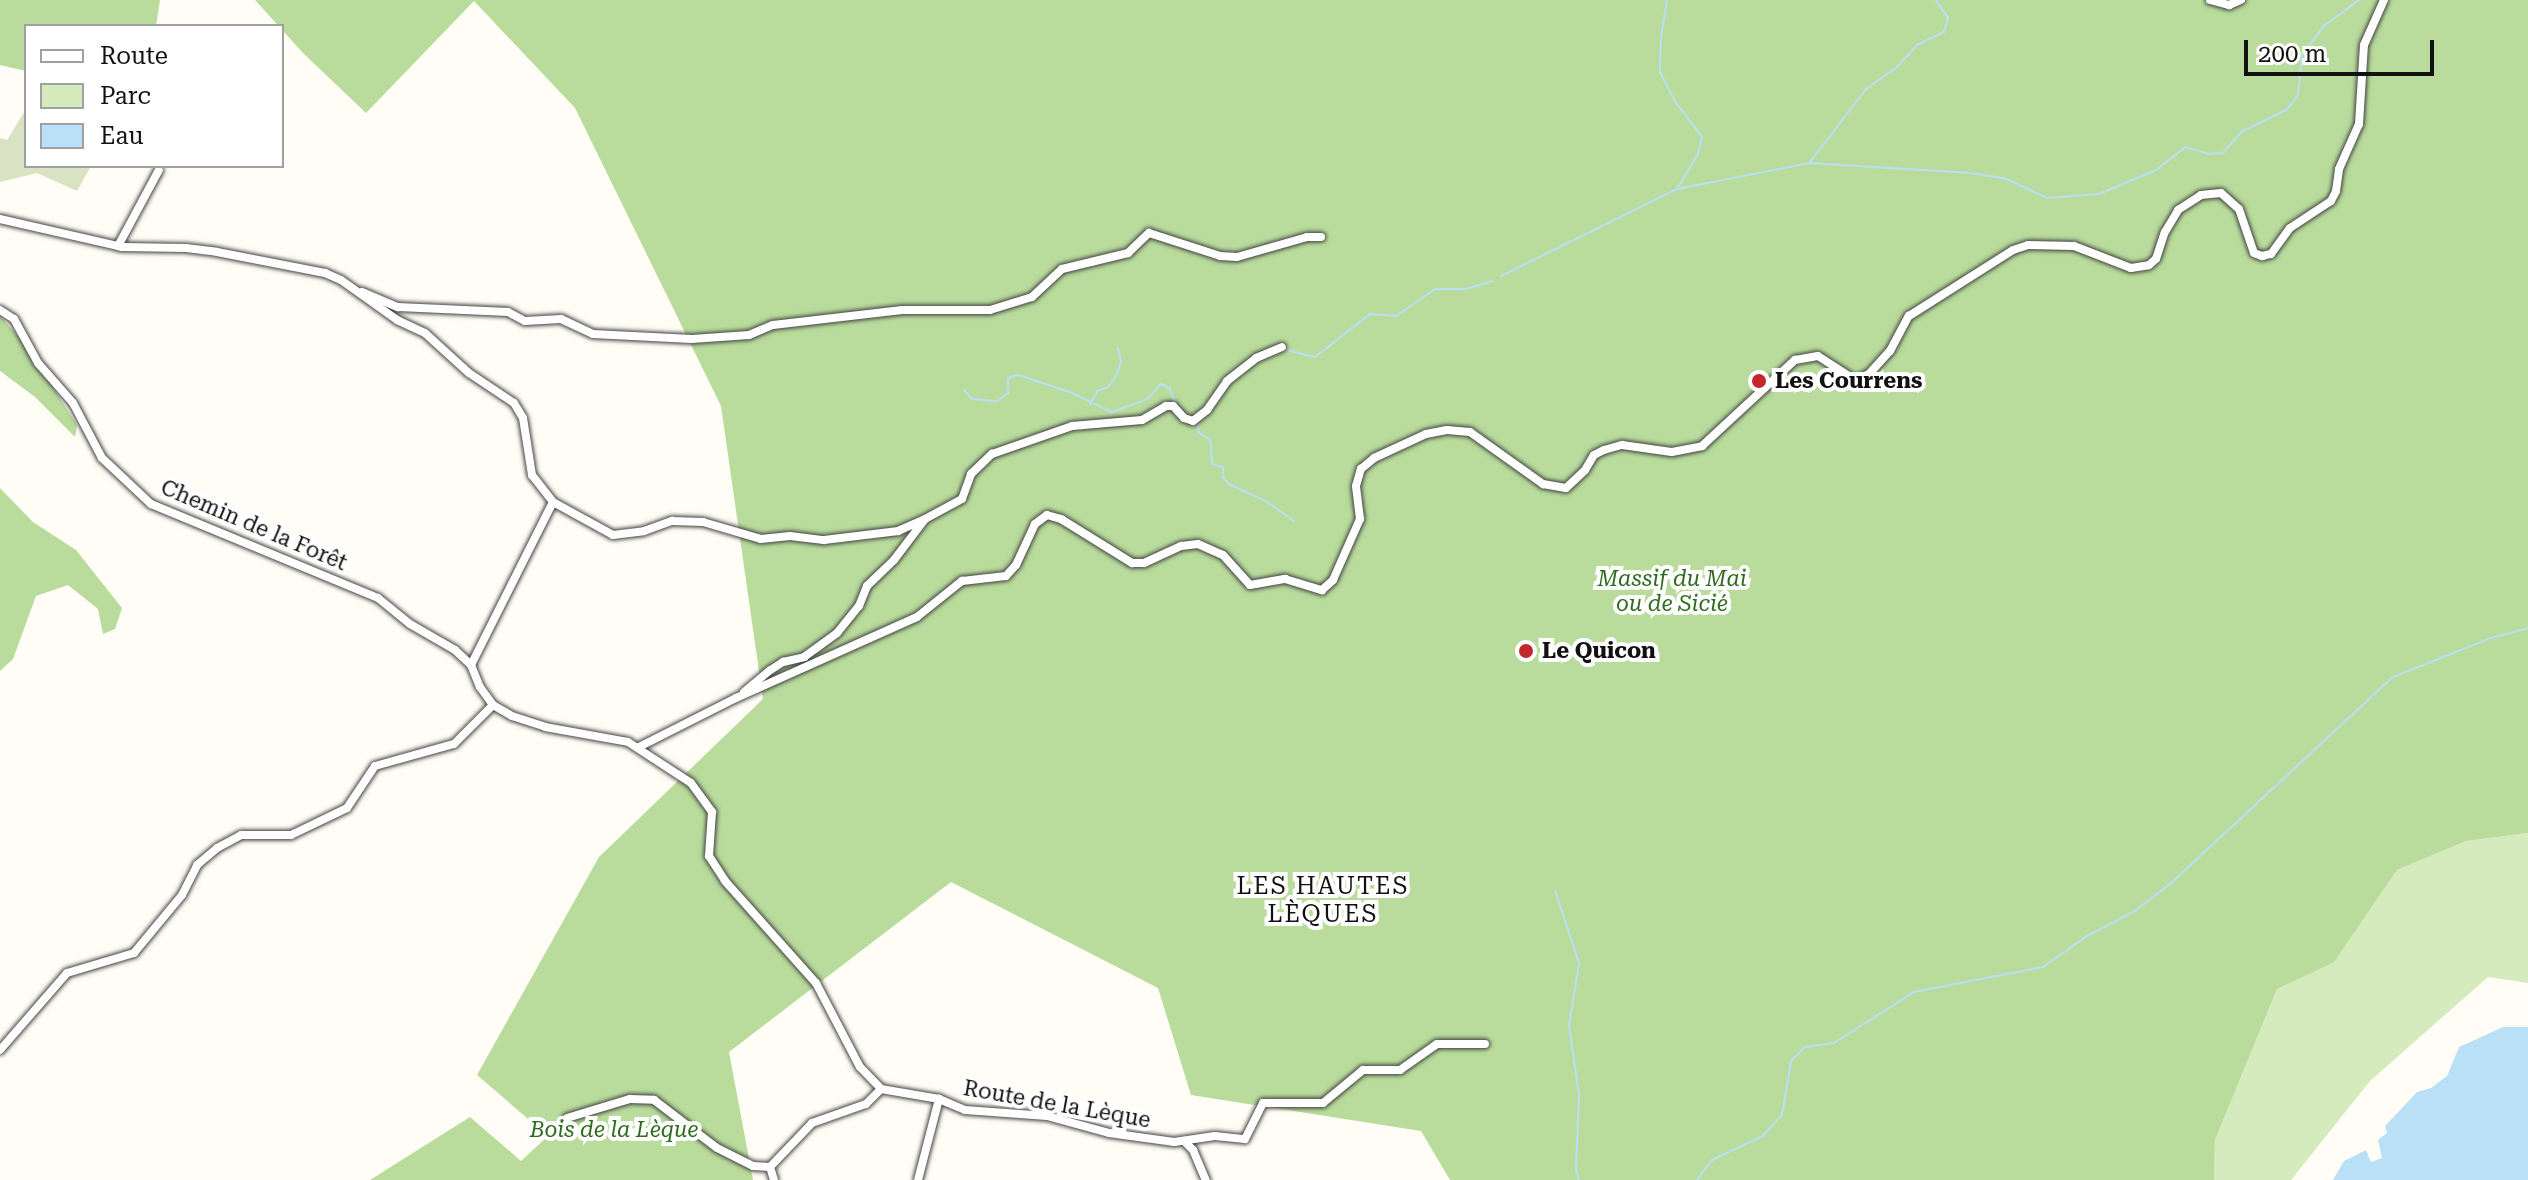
<!DOCTYPE html>
<html>
<head>
<meta charset="utf-8">
<style>
	body { margin:0 }
	#map { position:relative; width:2528px; height:1180px; overflow:hidden; background:#fffdf5; font-family:"Roboto Serif",serif }
	div>[style] { position:absolute }
	[style*='--x'] { left:calc(var(--x)*1px); top:calc(var(--y)*1px); width:calc(var(--w)*1px); rotate:calc(var(--a)*1deg) }
	.green>* { inset:0; background:#d5ebbd }
	.forest>* { inset:0; background:#b9dc9c }
	.cemetery>* { inset:0; background:#d9e3c4 }
	.water>* { inset:0; background:#b9e0f7 }
	.stream>* { height:2px; margin:-1px; padding:0 1px; transform-origin:1px; border-radius:1px; background:#b9e0f7 }
	.roads { filter:drop-shadow(0 0 2px #444) drop-shadow(0 0 2px #444) }
	.minor>* { height:8px; margin:-4px; padding:0 4px; transform-origin:4px; border-radius:4px; background:#fff }
	.dots>* { width:22px; height:22px; translate:-50% -50%; box-sizing:border-box; border:4px solid #fff; border-radius:50% }
	span { translate:-50% -50%; white-space:nowrap; text-align:center; line-height:1.15; -webkit-text-stroke:8px #fff; paint-order:stroke }
	.poi-label { font-size:22px; color:#111; font-weight:700 }
	.left { translate:0 -50%; text-align:left }
	.street-label { font-size:22px; color:#111 }
	.park-label { font-size:22px; color:#2f6b1f; font-style:italic }
	.neighbourhood-label { font-size:24px; color:#111; letter-spacing:2px }
	.legend { position:absolute; left:24px; top:24px; width:260px; height:144px; box-sizing:border-box; background:#fff; border:2px solid #a0a0a0; margin:0; padding:10px 14px; list-style:none; font-size:24px; color:#111 }
	.legend li { display:flex; align-items:center; gap:16px; height:40px }
	.legend b { width:40px; border:2px solid #a0a0a0 }
	.scale { position:absolute; left:2244px; top:40px; width:190px; height:36px; box-sizing:border-box; border:4px solid #111; border-top:0; padding-left:10px; font-size:24px; line-height:28px; white-space:nowrap; color:#111; -webkit-text-stroke:6px #fff; paint-order:stroke }
</style>
</head>
<body>
<div id="map">
	<div class="green">
		<i style="clip-path:polygon(2528px 833px,2528px 983px,2488px 977px,2370px 1081px,2291px 1180px,2214px 1180px,2215px 1140px,2277px 989px,2334px 961px,2397px 870px,2466px 841px)"></i>
	</div>
	<div class="forest">
		<i style="clip-path:polygon(0 0,160px 0,156px 26px,26px 26px,26px 71px,0 65px)"></i>
		<i style="clip-path:polygon(255px 0,2528px 0,2528px 833px,2466px 841px,2397px 870px,2334px 962px,2277px 989px,2215px 1140px,2214px 1180px,1450px 1180px,1421px 1131px,1191px 1095px,1158px 988px,951px 882px,729px 1052px,753px 1180px,370px 1180px,470px 1117px,521px 1161px,548px 1136px,477px 1075px,599px 857px,763px 699px,721px 406px,575px 108px,474px 1px,366px 113px,303px 53px)"></i>
		<i style="clip-path:polygon(0 316px,25px 344px,77px 425px,75px 437px,35px 397px,0 371px)"></i>
		<i style="clip-path:polygon(0 488px,33px 522px,76px 550px,122px 608px,115px 629px,103px 634px,98px 609px,68px 585px,36px 596px,13px 659px,0 671px)"></i>
	</div>
	<div class="cemetery">
		<i style="clip-path:polygon(26px 109px,26px 166px,91px 166px,77px 191px,37px 173px,0 182px,0 138px,7px 140px)"></i>
	</div>
	<div class="water">
		<i style="clip-path:polygon(2503px 1027px,2528px 1027px,2528px 1180px,2333px 1180px,2344px 1161px,2366px 1150px,2371px 1162px,2382px 1158px,2378px 1140px,2387px 1133px,2385px 1126px,2417px 1092px,2431px 1088px,2447px 1076px,2459px 1047px)"></i>
	</div>
	<div class="stream">
		<i style="--x:1667;--y:0;--w:37;--a:99"></i>
		<i style="--x:1661;--y:37;--w:35;--a:92"></i>
		<i style="--x:1660;--y:72;--w:31;--a:63"></i>
		<i style="--x:1674;--y:100;--w:46;--a:52.9"></i>
		<i style="--x:1702;--y:137;--w:17;--a:103"></i>
		<i style="--x:1698;--y:154;--w:39;--a:121"></i>
		<i style="--x:1810;--y:162;--w:92;--a:-52.5"></i>
		<i style="--x:1866;--y:89;--w:35;--a:-35"></i>
		<i style="--x:1895;--y:69;--w:33;--a:-47"></i>
		<i style="--x:1917;--y:45;--w:30;--a:-26"></i>
		<i style="--x:1944;--y:32;--w:15;--a:-74"></i>
		<i style="--x:1948;--y:18;--w:22;--a:-124"></i>
		<i style="--x:1501;--y:276;--w:196;--a:-26.3"></i>
		<i style="--x:1677;--y:189;--w:135;--a:-11.1"></i>
		<i style="--x:1809;--y:163;--w:162;--a:3.5"></i>
		<i style="--x:1971;--y:173;--w:33;--a:9"></i>
		<i style="--x:2004;--y:178;--w:47;--a:24.9"></i>
		<i style="--x:2047;--y:198;--w:52;--a:-4.4"></i>
		<i style="--x:2099;--y:194;--w:62;--a:-22.8"></i>
		<i style="--x:2156;--y:170;--w:37;--a:-38"></i>
		<i style="--x:2185;--y:147;--w:25;--a:16"></i>
		<i style="--x:2209;--y:154;--w:14;--a:-4"></i>
		<i style="--x:2223;--y:153;--w:28;--a:-49"></i>
		<i style="--x:2241;--y:132;--w:50;--a:-26.1"></i>
		<i style="--x:2286;--y:110;--w:19;--a:-51"></i>
		<i style="--x:2298;--y:95;--w:40;--a:-84.3"></i>
		<i style="--x:2302;--y:55;--w:38;--a:-53"></i>
		<i style="--x:2325;--y:25;--w:42;--a:-36.3"></i>
		<i style="--x:1288;--y:350;--w:28;--a:15"></i>
		<i style="--x:1315;--y:357;--w:70;--a:-38"></i>
		<i style="--x:1370;--y:314;--w:26;--a:4"></i>
		<i style="--x:1396;--y:316;--w:47;--a:-34.7"></i>
		<i style="--x:1435;--y:289;--w:30;--a:0"></i>
		<i style="--x:1465;--y:289;--w:29;--a:-16"></i>
		<i style="--x:964;--y:390;--w:12;--a:48"></i>
		<i style="--x:972;--y:399;--w:25;--a:5"></i>
		<i style="--x:997;--y:401;--w:14;--a:-36"></i>
		<i style="--x:1008;--y:393;--w:15;--a:-90"></i>
		<i style="--x:1008;--y:378;--w:10;--a:-17"></i>
		<i style="--x:1018;--y:375;--w:57;--a:18.4"></i>
		<i style="--x:1072;--y:393;--w:44;--a:25.4"></i>
		<i style="--x:1112;--y:412;--w:37;--a:-20"></i>
		<i style="--x:1147;--y:399;--w:21;--a:-47"></i>
		<i style="--x:1161;--y:384;--w:9;--a:27"></i>
		<i style="--x:1169;--y:388;--w:17;--a:66"></i>
		<i style="--x:1090;--y:404;--w:15;--a:-62"></i>
		<i style="--x:1097;--y:391;--w:12;--a:-20"></i>
		<i style="--x:1108;--y:387;--w:14;--a:-54"></i>
		<i style="--x:1116;--y:376;--w:15;--a:-70"></i>
		<i style="--x:1121;--y:362;--w:14;--a:-102"></i>
		<i style="--x:1197;--y:420;--w:13;--a:81"></i>
		<i style="--x:1199;--y:433;--w:13;--a:29"></i>
		<i style="--x:1210;--y:439;--w:25;--a:85"></i>
		<i style="--x:1212;--y:464;--w:11;--a:15"></i>
		<i style="--x:1223;--y:467;--w:10;--a:90"></i>
		<i style="--x:1223;--y:477;--w:9;--a:49"></i>
		<i style="--x:1229;--y:484;--w:38;--a:25"></i>
		<i style="--x:1264;--y:500;--w:37;--a:35"></i>
		<i style="--x:1555;--y:890;--w:77;--a:71.8"></i>
		<i style="--x:1579;--y:963;--w:63;--a:99.2"></i>
		<i style="--x:1569;--y:1025;--w:71;--a:81.9"></i>
		<i style="--x:1579;--y:1095;--w:74;--a:92.3"></i>
		<i style="--x:1576;--y:1169;--w:11;--a:75"></i>
		<i style="--x:1697;--y:1180;--w:25;--a:-53"></i>
		<i style="--x:1712;--y:1160;--w:56;--a:-25.2"></i>
		<i style="--x:1763;--y:1136;--w:28;--a:-48"></i>
		<i style="--x:1782;--y:1115;--w:55;--a:-80.5"></i>
		<i style="--x:1791;--y:1061;--w:20;--a:-45"></i>
		<i style="--x:1805;--y:1047;--w:29;--a:-8"></i>
		<i style="--x:1834;--y:1043;--w:95;--a:-32.5"></i>
		<i style="--x:1914;--y:992;--w:131;--a:-11"></i>
		<i style="--x:2043;--y:967;--w:54;--a:-35.2"></i>
		<i style="--x:2087;--y:936;--w:54;--a:-27.5"></i>
		<i style="--x:2135;--y:911;--w:44;--a:-37.6"></i>
		<i style="--x:2170;--y:884;--w:304;--a:-42.9"></i>
		<i style="--x:2393;--y:677;--w:105;--a:-21.7"></i>
		<i style="--x:2491;--y:638;--w:38;--a:-15"></i>
	</div>
	<div class="roads">
		<div class="minor">
			<i style="--x:2210;--y:0;--w:20;--a:15"></i>
			<i style="--x:2229;--y:5;--w:13;--a:-23"></i>
			<i style="--x:0;--y:219;--w:125;--a:12.9"></i>
			<i style="--x:122;--y:247;--w:64;--a:0.9"></i>
			<i style="--x:186;--y:248;--w:31;--a:7"></i>
			<i style="--x:217;--y:252;--w:110;--a:11"></i>
			<i style="--x:325;--y:273;--w:17;--a:24"></i>
			<i style="--x:341;--y:280;--w:69;--a:35.5"></i>
			<i style="--x:397;--y:320;--w:31;--a:25"></i>
			<i style="--x:425;--y:333;--w:59;--a:42.3"></i>
			<i style="--x:469;--y:373;--w:54;--a:33.7"></i>
			<i style="--x:514;--y:403;--w:17;--a:59"></i>
			<i style="--x:523;--y:418;--w:58;--a:81"></i>
			<i style="--x:532;--y:475;--w:34;--a:52"></i>
			<i style="--x:553;--y:502;--w:68;--a:28.8"></i>
			<i style="--x:613;--y:535;--w:31;--a:-7"></i>
			<i style="--x:644;--y:531;--w:30;--a:-20"></i>
			<i style="--x:672;--y:521;--w:31;--a:2"></i>
			<i style="--x:703;--y:522;--w:60;--a:16.3"></i>
			<i style="--x:761;--y:539;--w:29;--a:-6"></i>
			<i style="--x:790;--y:536;--w:34;--a:7"></i>
			<i style="--x:824;--y:540;--w:75;--a:-6.9"></i>
			<i style="--x:898;--y:531;--w:30;--a:-24"></i>
			<i style="--x:118;--y:246;--w:86;--a:-61.7"></i>
			<i style="--x:362;--y:292;--w:39;--a:23"></i>
			<i style="--x:398;--y:307;--w:110;--a:2.6"></i>
			<i style="--x:508;--y:312;--w:19;--a:28"></i>
			<i style="--x:525;--y:321;--w:36;--a:-3"></i>
			<i style="--x:561;--y:319;--w:35;--a:25"></i>
			<i style="--x:593;--y:334;--w:99;--a:2.9"></i>
			<i style="--x:692;--y:339;--w:57;--a:-4"></i>
			<i style="--x:749;--y:335;--w:26;--a:-23"></i>
			<i style="--x:773;--y:325;--w:130;--a:-6.6"></i>
			<i style="--x:902;--y:310;--w:88;--a:0"></i>
			<i style="--x:990;--y:310;--w:44;--a:-17.2"></i>
			<i style="--x:1032;--y:297;--w:41;--a:-43"></i>
			<i style="--x:1062;--y:269;--w:68;--a:-13.6"></i>
			<i style="--x:1128;--y:253;--w:29;--a:-44"></i>
			<i style="--x:1149;--y:233;--w:75;--a:17.9"></i>
			<i style="--x:1220;--y:256;--w:17;--a:3"></i>
			<i style="--x:1237;--y:257;--w:73;--a:-15.9"></i>
			<i style="--x:1307;--y:237;--w:14;--a:0"></i>
			<i style="--x:0;--y:310;--w:17;--a:33"></i>
			<i style="--x:14;--y:319;--w:50;--a:61.4"></i>
			<i style="--x:38;--y:363;--w:53;--a:48.8"></i>
			<i style="--x:73;--y:403;--w:62;--a:62.2"></i>
			<i style="--x:102;--y:458;--w:67;--a:43.2"></i>
			<i style="--x:151;--y:504;--w:246;--a:22.5"></i>
			<i style="--x:378;--y:598;--w:41;--a:39.1"></i>
			<i style="--x:410;--y:624;--w:52;--a:30"></i>
			<i style="--x:455;--y:650;--w:22;--a:43"></i>
			<i style="--x:471;--y:665;--w:24;--a:68"></i>
			<i style="--x:480;--y:687;--w:22;--a:54"></i>
			<i style="--x:493;--y:705;--w:22;--a:30"></i>
			<i style="--x:512;--y:716;--w:35;--a:18"></i>
			<i style="--x:545;--y:727;--w:84;--a:10.2"></i>
			<i style="--x:628;--y:742;--w:75;--a:33.1"></i>
			<i style="--x:691;--y:783;--w:36;--a:54"></i>
			<i style="--x:712;--y:812;--w:44;--a:93.9"></i>
			<i style="--x:709;--y:856;--w:30;--a:57"></i>
			<i style="--x:725;--y:881;--w:137;--a:48.3"></i>
			<i style="--x:816;--y:983;--w:95;--a:62.4"></i>
			<i style="--x:860;--y:1067;--w:30;--a:46"></i>
			<i style="--x:881;--y:1089;--w:59;--a:9.8"></i>
			<i style="--x:939;--y:1099;--w:28;--a:23"></i>
			<i style="--x:965;--y:1110;--w:82;--a:4.2"></i>
			<i style="--x:1047;--y:1116;--w:64;--a:15.3"></i>
			<i style="--x:1109;--y:1133;--w:66;--a:7.9"></i>
			<i style="--x:1174;--y:1142;--w:41;--a:-8.3"></i>
			<i style="--x:1215;--y:1136;--w:30;--a:6"></i>
			<i style="--x:1245;--y:1139;--w:40;--a:-63.4"></i>
			<i style="--x:1263;--y:1103;--w:60;--a:0"></i>
			<i style="--x:1323;--y:1103;--w:52;--a:-39.5"></i>
			<i style="--x:1363;--y:1070;--w:37;--a:0"></i>
			<i style="--x:1400;--y:1070;--w:45;--a:-35.1"></i>
			<i style="--x:1437;--y:1044;--w:48;--a:0"></i>
			<i style="--x:471;--y:665;--w:182;--a:-63.3"></i>
			<i style="--x:744;--y:692;--w:33;--a:-40"></i>
			<i style="--x:769;--y:671;--w:17;--a:-33"></i>
			<i style="--x:783;--y:662;--w:22;--a:-13"></i>
			<i style="--x:804;--y:657;--w:41;--a:-36"></i>
			<i style="--x:837;--y:633;--w:35;--a:-51"></i>
			<i style="--x:859;--y:606;--w:22;--a:-68"></i>
			<i style="--x:867;--y:586;--w:37;--a:-44"></i>
			<i style="--x:894;--y:560;--w:51;--a:-52.9"></i>
			<i style="--x:925;--y:519;--w:42;--a:-28.4"></i>
			<i style="--x:962;--y:499;--w:27;--a:-70"></i>
			<i style="--x:971;--y:474;--w:29;--a:-44"></i>
			<i style="--x:992;--y:454;--w:85;--a:-19.3"></i>
			<i style="--x:1072;--y:426;--w:70;--a:-4.9"></i>
			<i style="--x:1142;--y:420;--w:28;--a:-30"></i>
			<i style="--x:1166;--y:406;--w:7;--a:0"></i>
			<i style="--x:1173;--y:406;--w:16;--a:47"></i>
			<i style="--x:1184;--y:418;--w:9;--a:18"></i>
			<i style="--x:1193;--y:421;--w:18;--a:-38"></i>
			<i style="--x:1207;--y:410;--w:35;--a:-55"></i>
			<i style="--x:1227;--y:381;--w:37;--a:-38"></i>
			<i style="--x:1256;--y:358;--w:28;--a:-23"></i>
			<i style="--x:639;--y:747;--w:109;--a:-26.8"></i>
			<i style="--x:736;--y:698;--w:198;--a:-24.1"></i>
			<i style="--x:917;--y:617;--w:58;--a:-38.7"></i>
			<i style="--x:962;--y:581;--w:44;--a:-6.5"></i>
			<i style="--x:1006;--y:576;--w:15;--a:-48"></i>
			<i style="--x:1016;--y:565;--w:45;--a:-65.1"></i>
			<i style="--x:1035;--y:524;--w:15;--a:-37"></i>
			<i style="--x:1047;--y:515;--w:15;--a:16"></i>
			<i style="--x:1061;--y:519;--w:84;--a:31.8"></i>
			<i style="--x:1132;--y:563;--w:12;--a:0"></i>
			<i style="--x:1144;--y:563;--w:41;--a:-24.7"></i>
			<i style="--x:1181;--y:546;--w:17;--a:-7"></i>
			<i style="--x:1198;--y:544;--w:27;--a:24"></i>
			<i style="--x:1223;--y:555;--w:40;--a:48"></i>
			<i style="--x:1250;--y:585;--w:36;--a:-10"></i>
			<i style="--x:1285;--y:579;--w:39;--a:17"></i>
			<i style="--x:1322;--y:590;--w:15;--a:-42"></i>
			<i style="--x:1333;--y:580;--w:67;--a:-66.1"></i>
			<i style="--x:1360;--y:519;--w:33;--a:-97"></i>
			<i style="--x:1356;--y:486;--w:18;--a:-74"></i>
			<i style="--x:1361;--y:469;--w:17;--a:-40"></i>
			<i style="--x:1374;--y:458;--w:57;--a:-24.8"></i>
			<i style="--x:1426;--y:434;--w:21;--a:-11"></i>
			<i style="--x:1447;--y:430;--w:23;--a:5"></i>
			<i style="--x:1470;--y:432;--w:90;--a:35.5"></i>
			<i style="--x:1543;--y:484;--w:23;--a:10"></i>
			<i style="--x:1566;--y:488;--w:26;--a:-43"></i>
			<i style="--x:1585;--y:470;--w:17;--a:-59"></i>
			<i style="--x:1594;--y:455;--w:11;--a:-27"></i>
			<i style="--x:1604;--y:450;--w:19;--a:-16"></i>
			<i style="--x:1622;--y:445;--w:50;--a:8"></i>
			<i style="--x:1672;--y:452;--w:31;--a:-11"></i>
			<i style="--x:1702;--y:446;--w:127;--a:-42.8"></i>
			<i style="--x:1795;--y:360;--w:23;--a:-10"></i>
			<i style="--x:1818;--y:356;--w:44;--a:33"></i>
			<i style="--x:1855;--y:380;--w:15;--a:-23"></i>
			<i style="--x:1869;--y:374;--w:31;--a:-48"></i>
			<i style="--x:1890;--y:351;--w:40;--a:-62"></i>
			<i style="--x:1909;--y:316;--w:123;--a:-32.4"></i>
			<i style="--x:2013;--y:250;--w:16;--a:-18"></i>
			<i style="--x:2028;--y:245;--w:46;--a:1.2"></i>
			<i style="--x:2074;--y:246;--w:61;--a:21.1"></i>
			<i style="--x:2131;--y:268;--w:18;--a:-9"></i>
			<i style="--x:2149;--y:265;--w:9;--a:-41"></i>
			<i style="--x:2156;--y:259;--w:28;--a:-72"></i>
			<i style="--x:2165;--y:232;--w:26;--a:-59"></i>
			<i style="--x:2178;--y:210;--w:27;--a:-33"></i>
			<i style="--x:2201;--y:195;--w:20;--a:-6"></i>
			<i style="--x:2221;--y:193;--w:24;--a:42"></i>
			<i style="--x:2239;--y:209;--w:46;--a:71.2"></i>
			<i style="--x:2254;--y:253;--w:9;--a:21"></i>
			<i style="--x:2262;--y:256;--w:9;--a:-13"></i>
			<i style="--x:2271;--y:254;--w:32;--a:-54"></i>
			<i style="--x:2290;--y:228;--w:49;--a:-33.4"></i>
			<i style="--x:2331;--y:201;--w:11;--a:-63"></i>
			<i style="--x:2336;--y:191;--w:22;--a:-82"></i>
			<i style="--x:2339;--y:169;--w:49;--a:-66"></i>
			<i style="--x:2359;--y:124;--w:79;--a:-86.4"></i>
			<i style="--x:2364;--y:45;--w:49;--a:-66"></i>
			<i style="--x:0;--y:1050;--w:102;--a:-49"></i>
			<i style="--x:67;--y:973;--w:70;--a:-16.6"></i>
			<i style="--x:134;--y:953;--w:75;--a:-50.4"></i>
			<i style="--x:182;--y:895;--w:34;--a:-63"></i>
			<i style="--x:197;--y:865;--w:26;--a:-40"></i>
			<i style="--x:217;--y:848;--w:27;--a:-28"></i>
			<i style="--x:241;--y:835;--w:50;--a:0"></i>
			<i style="--x:291;--y:835;--w:62;--a:-25.7"></i>
			<i style="--x:347;--y:808;--w:50;--a:-56.3"></i>
			<i style="--x:375;--y:766;--w:82;--a:-15.6"></i>
			<i style="--x:454;--y:744;--w:55;--a:-45"></i>
			<i style="--x:567;--y:1118;--w:66;--a:-16.8"></i>
			<i style="--x:630;--y:1099;--w:24;--a:2"></i>
			<i style="--x:654;--y:1100;--w:79;--a:37.3"></i>
			<i style="--x:717;--y:1148;--w:40;--a:26.6"></i>
			<i style="--x:753;--y:1166;--w:17;--a:3"></i>
			<i style="--x:1184;--y:1141;--w:13;--a:45"></i>
			<i style="--x:1193;--y:1150;--w:33;--a:67"></i>
			<i style="--x:774;--y:1180;--w:14;--a:-107"></i>
			<i style="--x:770;--y:1167;--w:61;--a:-46.3"></i>
			<i style="--x:812;--y:1123;--w:57;--a:-19.4"></i>
			<i style="--x:866;--y:1104;--w:21;--a:-45"></i>
			<i style="--x:918;--y:1180;--w:84;--a:-75.5"></i>
		</div>
	</div>
	<div class="dots">
		<i style="left:1759px;top:381px;background:#c4262e"></i>
		<i style="left:1526px;top:651px;background:#c4262e"></i>
	</div>
	<div class="poi-label">
		<span class="left" style="left:1775px;top:381px">Les Courrens</span>
		<span class="left" style="left:1542px;top:651px">Le Quicon</span>
	</div>
	<div class="street-label">
		<span style="left:254px;top:525px;rotate:23deg">Chemin de la Forêt</span>
		<span style="left:1057px;top:1104px;rotate:10deg">Route de la Lèque</span>
	</div>
	<div class="park-label">
		<span style="left:1672px;top:591px">Massif du Mai<br>ou de Sicié</span>
		<span style="left:614px;top:1130px">Bois de la Lèque</span>
	</div>
	<div class="neighbourhood-label">
		<span style="left:1323px;top:901px">LES HAUTES<br>LÈQUES</span>
	</div>
	<ul class="legend">
	<li><b style="height:10px;background:#fff"></b>Route</li>
	<li><b style="height:22px;background:#d5ebbd"></b>Parc</li>
	<li><b style="height:22px;background:#b9e0f7"></b>Eau</li>
	</ul>
	<div class="scale">200 m</div>
</div>
</body>
</html>
